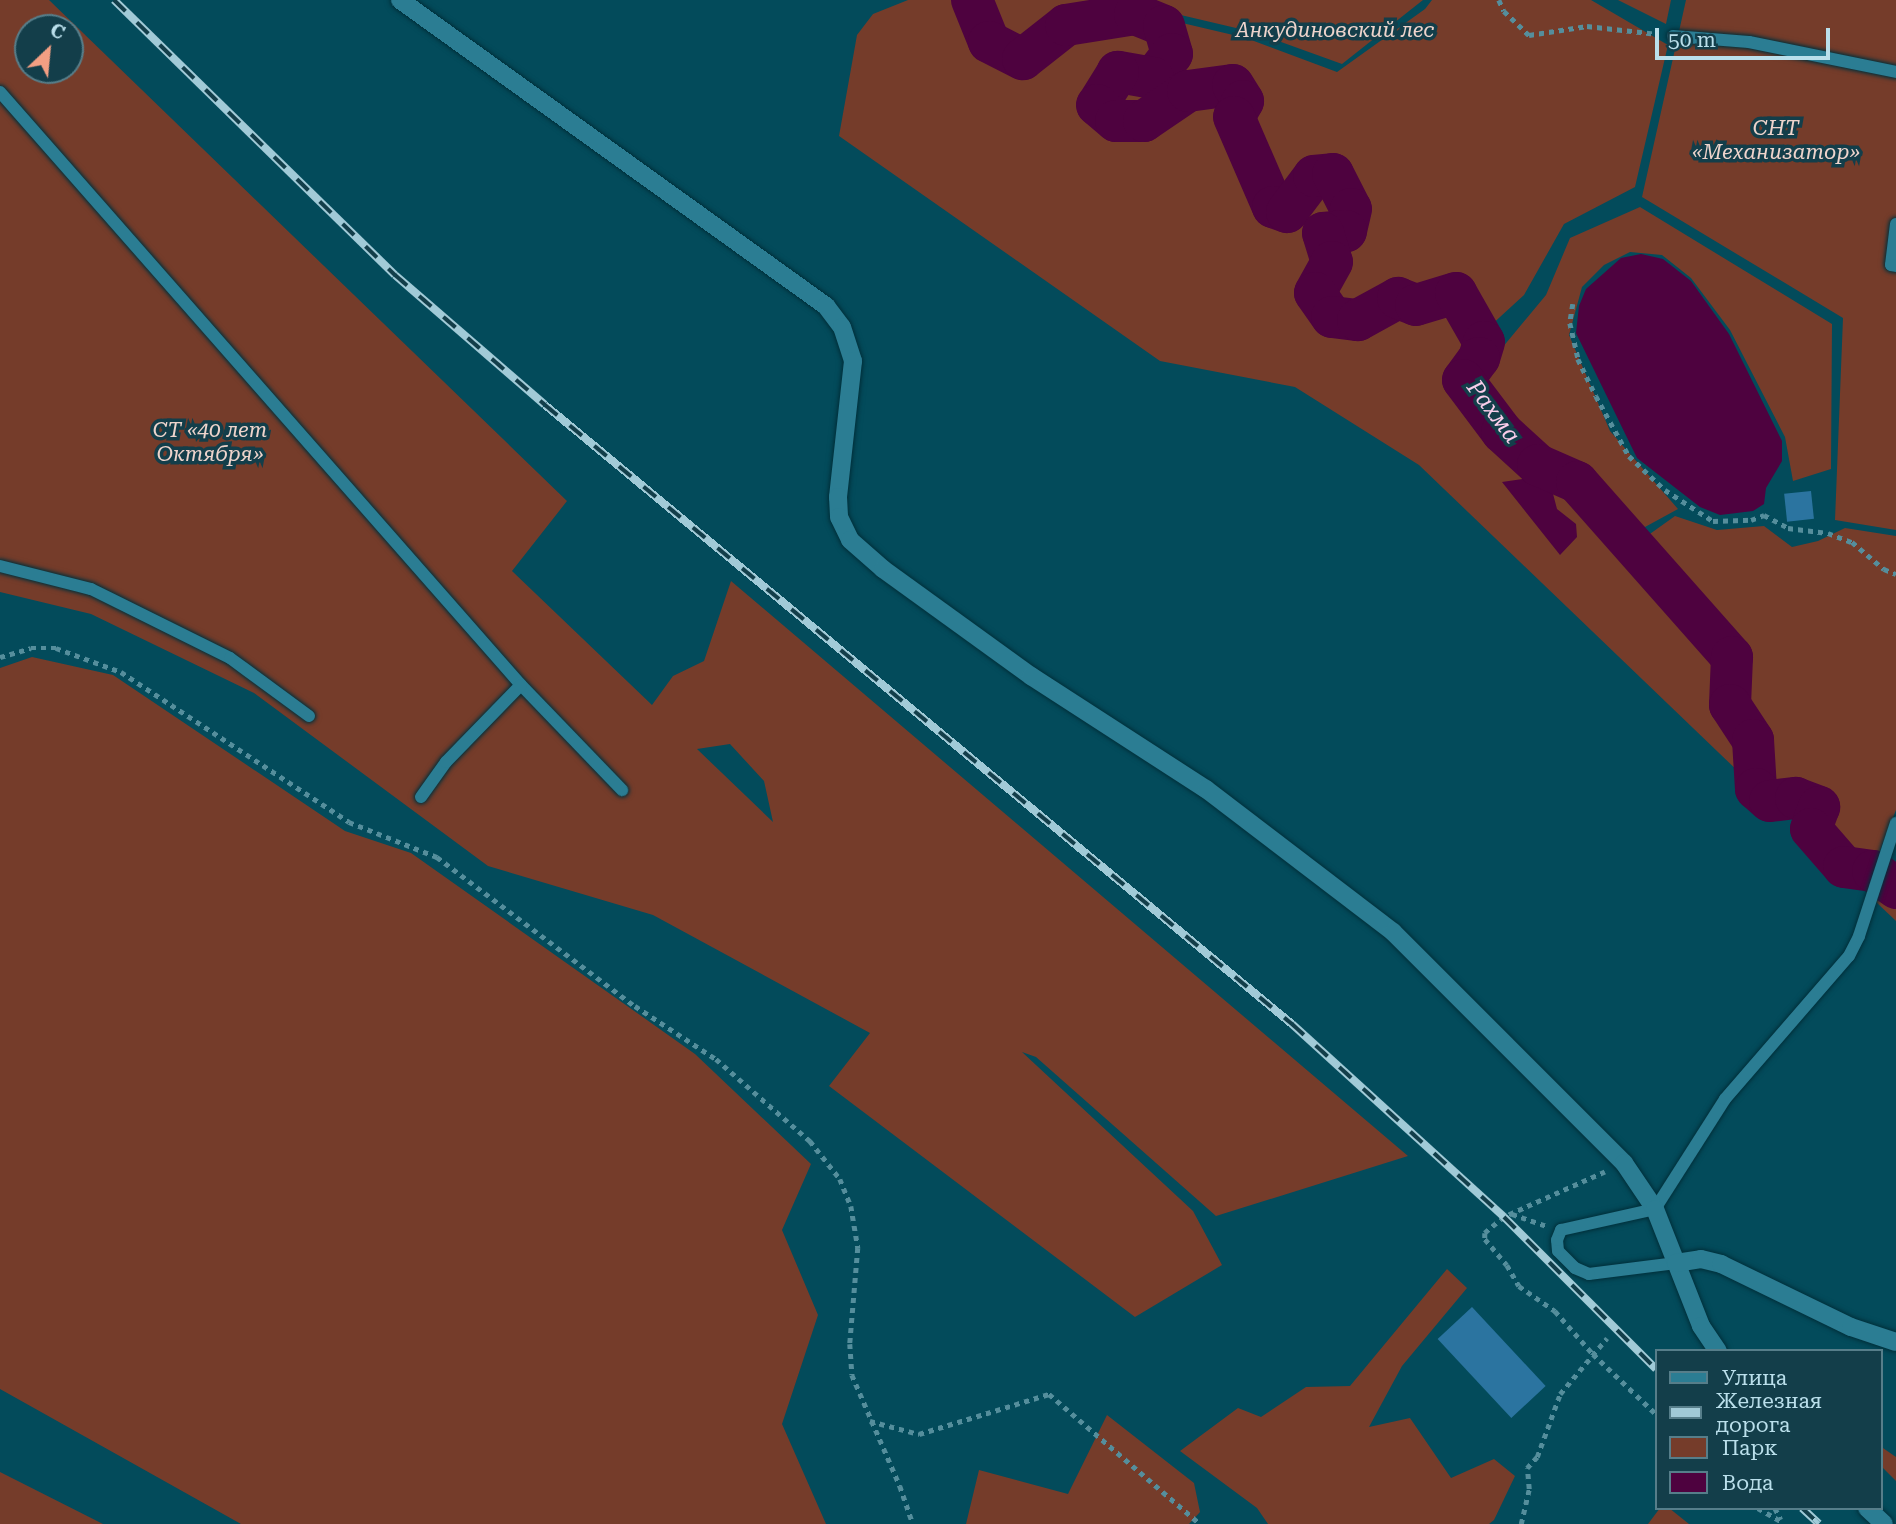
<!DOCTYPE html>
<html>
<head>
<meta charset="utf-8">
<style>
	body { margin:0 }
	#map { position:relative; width:1896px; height:1524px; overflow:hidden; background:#034b5b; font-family:"Roboto Serif",serif }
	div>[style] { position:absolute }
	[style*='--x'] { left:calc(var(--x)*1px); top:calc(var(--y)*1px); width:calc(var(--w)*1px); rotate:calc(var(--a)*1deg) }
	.green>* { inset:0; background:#753c2a }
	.water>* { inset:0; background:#4e023f }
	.river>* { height:42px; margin:-21px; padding:0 21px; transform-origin:21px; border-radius:21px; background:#4e023f }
	.building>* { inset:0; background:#2b74a0; transform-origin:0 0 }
	.path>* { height:4.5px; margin-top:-2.25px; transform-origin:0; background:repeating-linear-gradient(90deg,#558e9c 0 5px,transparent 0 10px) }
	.roads { filter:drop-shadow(0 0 2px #002f3a) drop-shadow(0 0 2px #002f3a) }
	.service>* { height:12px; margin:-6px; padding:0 6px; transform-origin:6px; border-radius:6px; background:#2b7d93 }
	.minor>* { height:18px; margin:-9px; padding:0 9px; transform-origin:9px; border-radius:9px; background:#2b7d93 }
	.rail>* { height:8px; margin-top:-4px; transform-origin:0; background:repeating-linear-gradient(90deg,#133e4a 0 16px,#a1cad7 0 32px); box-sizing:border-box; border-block:2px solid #a1cad7 }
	span { translate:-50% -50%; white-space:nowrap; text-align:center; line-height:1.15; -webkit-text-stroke:7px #133e4a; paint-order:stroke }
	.park-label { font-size:21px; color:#eed4cc; font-style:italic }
	.water-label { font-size:23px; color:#faceeb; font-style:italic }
	.legend { position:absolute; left:1655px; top:1349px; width:228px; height:161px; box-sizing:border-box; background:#133e4a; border:2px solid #567e8a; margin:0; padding:9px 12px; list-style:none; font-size:21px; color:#badfeb }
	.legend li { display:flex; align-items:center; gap:14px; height:35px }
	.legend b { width:35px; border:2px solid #567e8a }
	.north { position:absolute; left:14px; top:14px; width:70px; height:70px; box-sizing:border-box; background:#133e4a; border:2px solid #567e8a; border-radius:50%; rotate:26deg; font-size:19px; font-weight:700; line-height:28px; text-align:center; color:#badfeb }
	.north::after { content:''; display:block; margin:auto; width:24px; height:32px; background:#f39f83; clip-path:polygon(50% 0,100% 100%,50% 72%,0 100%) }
	.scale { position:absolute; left:1655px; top:28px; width:175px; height:32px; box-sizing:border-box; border:4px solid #badfeb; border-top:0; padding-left:9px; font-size:21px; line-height:24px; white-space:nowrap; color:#badfeb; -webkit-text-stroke:5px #133e4a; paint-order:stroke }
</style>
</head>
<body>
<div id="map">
	<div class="green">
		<i style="clip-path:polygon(evenodd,0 0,49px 0,567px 501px,512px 571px,652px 705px,673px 676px,704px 661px,731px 581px,1408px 1156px,1216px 1216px,1036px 1057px,1022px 1052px,1193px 1211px,1222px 1265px,1135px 1317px,829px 1086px,870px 1033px,653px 915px,488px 866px,254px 693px,91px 614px,0 592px,0 0,28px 28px,70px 28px,70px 70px,28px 70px,28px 28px,0 0,730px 744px,764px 781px,773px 822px,697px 749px,730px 744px)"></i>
		<i style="clip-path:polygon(908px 0,952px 0,964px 6px,982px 52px,1026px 71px,1076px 32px,1140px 29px,1155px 50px,1144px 65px,1111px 62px,1087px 107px,1115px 130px,1145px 132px,1195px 100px,1226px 102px,1222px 114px,1266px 212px,1291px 220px,1327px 188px,1334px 222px,1314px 231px,1319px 261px,1307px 292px,1321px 317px,1344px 330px,1399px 307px,1418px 313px,1453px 305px,1472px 347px,1454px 382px,1530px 467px,1571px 493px,1722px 661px,1720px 703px,1745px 741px,1743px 776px,1419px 465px,1295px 387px,1160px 361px,839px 136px,857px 35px,873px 14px)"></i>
		<i style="clip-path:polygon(980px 0,1092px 0,1119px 8px,1051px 21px,1018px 46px,995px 34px)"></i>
		<i style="clip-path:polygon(1117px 0,1423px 0,1342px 64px,1253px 32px)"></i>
		<i style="clip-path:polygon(1432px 0,1591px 0,1668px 45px,1635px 187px,1564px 224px,1524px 295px,1488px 328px,1455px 285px,1416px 293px,1391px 291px,1346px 309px,1329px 290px,1340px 265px,1334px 246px,1356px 237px,1360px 212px,1341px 165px,1319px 164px,1280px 196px,1245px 119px,1253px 103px,1242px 78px,1198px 77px,1145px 105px,1123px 103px,1125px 87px,1165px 85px,1185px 52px,1178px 22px,1246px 38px,1337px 72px,1425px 9px)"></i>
		<i style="clip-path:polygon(1618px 0,1671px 0,1666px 24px)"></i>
		<i style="clip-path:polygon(1686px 0,1896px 0,1896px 530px,1835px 520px,1843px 318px,1642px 197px)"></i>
		<i style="clip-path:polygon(1640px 207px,1832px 324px,1831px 469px,1793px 481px,1785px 437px,1730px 330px,1691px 278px,1662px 255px,1630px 252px,1604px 265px,1582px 287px,1569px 335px,1610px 431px,1678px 509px,1645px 527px,1558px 458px,1515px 428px,1482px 381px,1502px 348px,1546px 295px,1570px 238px)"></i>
		<i style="clip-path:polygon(1675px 516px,1717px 530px,1764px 526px,1792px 547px,1818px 541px,1845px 528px,1896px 536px,1896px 810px,1875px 863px,1847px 859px,1821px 827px,1824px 806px,1801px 790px,1774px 791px,1763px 778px,1758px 736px,1735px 702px,1738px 653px,1640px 541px)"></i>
		<i style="clip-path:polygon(32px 657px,113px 675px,345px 831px,411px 853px,695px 1054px,811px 1164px,782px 1230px,818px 1315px,782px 1424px,826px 1524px,241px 1524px,0 1389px,0 668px)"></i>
		<i style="clip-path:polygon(1880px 886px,1896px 897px,1896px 921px,1876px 902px)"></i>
		<i style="clip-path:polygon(1447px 1269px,1467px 1288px,1402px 1366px,1369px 1427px,1410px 1418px,1451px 1478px,1494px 1459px,1515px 1476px,1494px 1520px,1489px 1524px,1268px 1524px,1257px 1508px,1180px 1451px,1238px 1408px,1261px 1417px,1306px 1387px,1350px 1386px)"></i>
		<i style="clip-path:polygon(1107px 1415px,1194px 1483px,1200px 1512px,1189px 1524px,966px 1524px,979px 1470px,1068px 1494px)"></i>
		<i style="clip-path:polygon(1880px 1446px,1896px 1457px,1896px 1481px,1880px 1465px)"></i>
		<i style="clip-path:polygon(0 1472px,103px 1524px,0 1524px)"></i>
		<i style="clip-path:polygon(1660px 1508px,1669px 1508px,1689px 1524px,1648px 1524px)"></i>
	</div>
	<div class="water">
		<i style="clip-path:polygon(1641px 254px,1663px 259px,1691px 281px,1729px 334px,1782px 441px,1782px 461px,1766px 488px,1764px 504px,1753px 511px,1720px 515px,1700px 507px,1637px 458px,1576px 333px,1579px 306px,1586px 289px,1621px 258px)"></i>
		<i style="clip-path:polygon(1536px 477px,1551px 486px,1557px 509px,1576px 524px,1577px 537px,1560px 555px,1502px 482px)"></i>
	</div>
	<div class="river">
		<i style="--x:972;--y:0;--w:45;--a:68"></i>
		<i style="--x:989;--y:42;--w:38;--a:27"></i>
		<i style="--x:1023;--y:59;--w:55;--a:-38.3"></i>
		<i style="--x:1066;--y:25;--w:70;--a:-9.1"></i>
		<i style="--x:1135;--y:14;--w:31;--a:22"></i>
		<i style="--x:1164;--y:26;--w:29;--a:74"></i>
		<i style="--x:1172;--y:54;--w:31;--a:128"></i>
		<i style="--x:1153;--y:78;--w:36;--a:-170"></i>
		<i style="--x:1118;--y:72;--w:39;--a:122"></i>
		<i style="--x:1097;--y:105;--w:25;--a:40"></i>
		<i style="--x:1116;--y:121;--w:28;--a:0"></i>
		<i style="--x:1144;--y:121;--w:53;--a:-34.3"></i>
		<i style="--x:1188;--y:91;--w:45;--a:-7.6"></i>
		<i style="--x:1233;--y:85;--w:19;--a:58"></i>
		<i style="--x:1243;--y:101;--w:18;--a:119"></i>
		<i style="--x:1234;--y:117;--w:98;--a:66.6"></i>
		<i style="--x:1273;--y:207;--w:15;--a:20"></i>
		<i style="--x:1287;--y:212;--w:45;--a:-53.1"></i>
		<i style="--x:1314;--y:176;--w:19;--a:-6"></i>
		<i style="--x:1333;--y:174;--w:39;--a:63"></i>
		<i style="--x:1351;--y:209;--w:23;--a:103"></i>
		<i style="--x:1346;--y:231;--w:23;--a:175"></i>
		<i style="--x:1323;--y:233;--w:30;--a:73"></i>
		<i style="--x:1332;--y:262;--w:35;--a:119"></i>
		<i style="--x:1315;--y:293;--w:29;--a:55"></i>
		<i style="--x:1332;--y:317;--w:26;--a:7"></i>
		<i style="--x:1358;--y:320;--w:46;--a:-28.8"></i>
		<i style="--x:1398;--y:298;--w:19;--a:21"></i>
		<i style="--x:1416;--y:305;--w:42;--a:-16.7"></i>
		<i style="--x:1456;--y:293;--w:56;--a:60.3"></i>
		<i style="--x:1484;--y:342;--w:17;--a:107"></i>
		<i style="--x:1479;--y:358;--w:27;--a:126"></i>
		<i style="--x:1463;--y:380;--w:65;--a:53.1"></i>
		<i style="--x:1502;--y:432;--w:49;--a:42.5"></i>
		<i style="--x:1538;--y:465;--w:43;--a:23.6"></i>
		<i style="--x:1577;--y:482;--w:234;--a:48.5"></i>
		<i style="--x:1732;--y:657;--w:48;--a:92.4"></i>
		<i style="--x:1730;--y:705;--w:42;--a:56.7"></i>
		<i style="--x:1753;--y:740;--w:49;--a:86.5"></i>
		<i style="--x:1756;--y:789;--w:18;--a:41"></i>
		<i style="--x:1770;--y:801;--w:26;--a:-7"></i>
		<i style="--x:1796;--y:798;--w:25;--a:21"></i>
		<i style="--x:1819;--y:807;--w:23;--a:110"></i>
		<i style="--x:1811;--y:829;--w:50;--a:49"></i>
		<i style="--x:1844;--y:867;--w:29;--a:8"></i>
		<i style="--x:1873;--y:871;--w:29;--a:36"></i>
	</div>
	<div class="building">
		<i style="left:1811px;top:491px;width:28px;height:27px;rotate:84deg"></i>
		<i style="left:1472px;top:1307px;width:108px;height:47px;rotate:47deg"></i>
	</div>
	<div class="path">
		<i style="--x:1499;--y:0;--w:12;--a:66"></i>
		<i style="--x:1504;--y:11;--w:35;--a:44"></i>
		<i style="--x:1529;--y:35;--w:59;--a:-8.8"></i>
		<i style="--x:1587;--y:26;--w:71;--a:6.4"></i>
		<i style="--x:1573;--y:304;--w:19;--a:99"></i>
		<i style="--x:1570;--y:323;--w:37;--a:77"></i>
		<i style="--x:1578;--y:359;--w:41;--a:64.1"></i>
		<i style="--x:1596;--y:396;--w:68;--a:61.2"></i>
		<i style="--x:1629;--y:456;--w:50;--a:43.4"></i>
		<i style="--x:1665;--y:490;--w:57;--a:32.9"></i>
		<i style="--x:1713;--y:521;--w:38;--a:-2"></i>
		<i style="--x:1751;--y:520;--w:14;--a:-21"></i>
		<i style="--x:1764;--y:515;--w:27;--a:28"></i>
		<i style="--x:1788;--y:528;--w:40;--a:7.1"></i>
		<i style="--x:1828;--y:533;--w:26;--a:21"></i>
		<i style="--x:1852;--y:542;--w:42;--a:40.2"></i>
		<i style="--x:1884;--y:569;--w:13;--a:23"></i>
		<i style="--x:0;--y:657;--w:32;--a:-16"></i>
		<i style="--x:31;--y:648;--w:25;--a:0"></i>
		<i style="--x:56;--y:648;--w:69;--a:20.3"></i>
		<i style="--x:121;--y:672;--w:273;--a:33.3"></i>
		<i style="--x:349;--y:822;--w:95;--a:21.7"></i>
		<i style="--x:437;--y:857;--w:248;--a:37"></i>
		<i style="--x:635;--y:1006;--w:97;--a:33.2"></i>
		<i style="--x:716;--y:1059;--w:125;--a:41.1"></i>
		<i style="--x:810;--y:1141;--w:48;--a:51.7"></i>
		<i style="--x:840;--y:1179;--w:29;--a:68"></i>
		<i style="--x:851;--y:1206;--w:43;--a:80.5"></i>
		<i style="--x:858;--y:1248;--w:96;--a:94.8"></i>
		<i style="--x:850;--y:1344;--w:31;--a:86"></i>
		<i style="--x:852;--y:1375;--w:121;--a:66.6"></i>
		<i style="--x:900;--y:1486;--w:40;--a:71.1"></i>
		<i style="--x:1605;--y:1172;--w:111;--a:156"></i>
		<i style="--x:1504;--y:1217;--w:25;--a:140"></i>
		<i style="--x:1485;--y:1233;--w:6;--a:90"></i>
		<i style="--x:1485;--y:1239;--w:34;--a:50"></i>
		<i style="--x:1507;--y:1265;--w:24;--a:60"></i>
		<i style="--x:1519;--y:1286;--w:44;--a:34.8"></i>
		<i style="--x:1555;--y:1311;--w:57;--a:48.5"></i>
		<i style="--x:1593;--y:1354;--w:87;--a:43.6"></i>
		<i style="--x:1512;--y:1214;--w:37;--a:19"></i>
		<i style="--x:870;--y:1421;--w:51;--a:14.9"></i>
		<i style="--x:919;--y:1434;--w:136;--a:-17.1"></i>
		<i style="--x:1049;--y:1394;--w:199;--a:40.7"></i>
		<i style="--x:1758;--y:1508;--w:28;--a:30"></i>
		<i style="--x:1775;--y:1508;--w:13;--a:63"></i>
		<i style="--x:1521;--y:1524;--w:36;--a:-77"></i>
		<i style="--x:1529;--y:1489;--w:21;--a:-95"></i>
		<i style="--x:1527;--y:1468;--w:15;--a:-48"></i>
		<i style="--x:1537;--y:1457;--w:67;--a:-69.9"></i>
		<i style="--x:1560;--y:1394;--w:73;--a:-50"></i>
	</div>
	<div class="roads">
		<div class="service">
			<i style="--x:1673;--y:36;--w:76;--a:4.5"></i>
			<i style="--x:1749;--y:42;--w:150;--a:11.5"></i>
			<i style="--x:0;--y:92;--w:789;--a:48.7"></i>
			<i style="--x:521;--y:685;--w:146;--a:46.1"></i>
			<i style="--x:1896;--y:224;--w:41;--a:97"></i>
			<i style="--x:1891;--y:265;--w:5;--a:11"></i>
			<i style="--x:0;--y:566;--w:94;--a:14.2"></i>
			<i style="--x:91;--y:589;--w:155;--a:26.4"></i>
			<i style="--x:230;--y:658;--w:98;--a:36.3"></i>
			<i style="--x:421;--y:797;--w:43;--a:-54.5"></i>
			<i style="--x:446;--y:762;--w:107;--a:-45.8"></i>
			<i style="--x:1676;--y:1263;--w:88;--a:172.8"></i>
			<i style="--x:1589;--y:1274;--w:15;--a:-157"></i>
			<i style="--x:1575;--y:1268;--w:24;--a:-135"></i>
			<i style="--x:1558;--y:1251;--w:11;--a:-95"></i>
			<i style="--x:1557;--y:1240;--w:11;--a:-68"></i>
			<i style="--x:1561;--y:1230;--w:96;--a:-12.6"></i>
			<i style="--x:1655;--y:1209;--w:130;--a:-57.5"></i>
			<i style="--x:1725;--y:1099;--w:189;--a:-49.1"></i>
			<i style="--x:1849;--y:956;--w:22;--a:-63"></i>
			<i style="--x:1859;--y:936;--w:119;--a:-71.9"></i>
		</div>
		<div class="minor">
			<i style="--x:400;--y:0;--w:525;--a:35.69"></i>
			<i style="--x:826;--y:306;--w:26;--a:53"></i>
			<i style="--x:842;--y:327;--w:36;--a:72"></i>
			<i style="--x:853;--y:361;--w:137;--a:96.3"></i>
			<i style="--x:838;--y:497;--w:20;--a:87"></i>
			<i style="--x:839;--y:517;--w:25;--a:64"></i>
			<i style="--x:850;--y:540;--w:44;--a:41.3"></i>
			<i style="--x:883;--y:569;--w:183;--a:35.9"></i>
			<i style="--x:1031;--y:676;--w:208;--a:32.9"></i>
			<i style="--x:1206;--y:789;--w:235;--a:37.4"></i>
			<i style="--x:1393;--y:932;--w:327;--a:45"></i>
			<i style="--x:1624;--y:1163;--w:55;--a:56"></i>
			<i style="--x:1655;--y:1209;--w:126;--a:68.5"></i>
			<i style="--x:1701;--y:1326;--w:30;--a:56"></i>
			<i style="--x:1676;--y:1263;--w:25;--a:-9"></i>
			<i style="--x:1701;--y:1259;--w:21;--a:14"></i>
			<i style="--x:1721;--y:1264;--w:144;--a:25.9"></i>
			<i style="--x:1851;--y:1327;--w:47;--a:18.4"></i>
			<i style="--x:1867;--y:1508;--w:23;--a:43"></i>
		</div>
	</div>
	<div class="rail">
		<i style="--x:114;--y:0;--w:393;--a:44.4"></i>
		<i style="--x:395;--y:275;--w:198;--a:40.9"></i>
		<i style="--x:545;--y:405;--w:970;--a:39.65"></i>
		<i style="--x:1292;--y:1024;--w:287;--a:42.3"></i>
		<i style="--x:1504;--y:1217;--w:215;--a:45"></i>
		<i style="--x:1802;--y:1508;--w:23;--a:43"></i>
	</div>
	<div class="park-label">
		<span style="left:1335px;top:30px">Анкудиновский лес</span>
		<span style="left:1776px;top:140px">СНТ<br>«Механизатор»</span>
		<span style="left:210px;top:442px">СТ «40 лет<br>Октября»</span>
	</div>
	<div class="water-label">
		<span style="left:1493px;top:412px;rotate:53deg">Рахма</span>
	</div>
	<ul class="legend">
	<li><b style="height:9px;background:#2b7d93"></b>Улица</li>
	<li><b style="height:9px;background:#a1cad7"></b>Железная дорога</li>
	<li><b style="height:19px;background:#753c2a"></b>Парк</li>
	<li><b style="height:19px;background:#4e023f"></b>Вода</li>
	</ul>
	<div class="north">С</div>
	<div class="scale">50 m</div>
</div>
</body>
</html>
